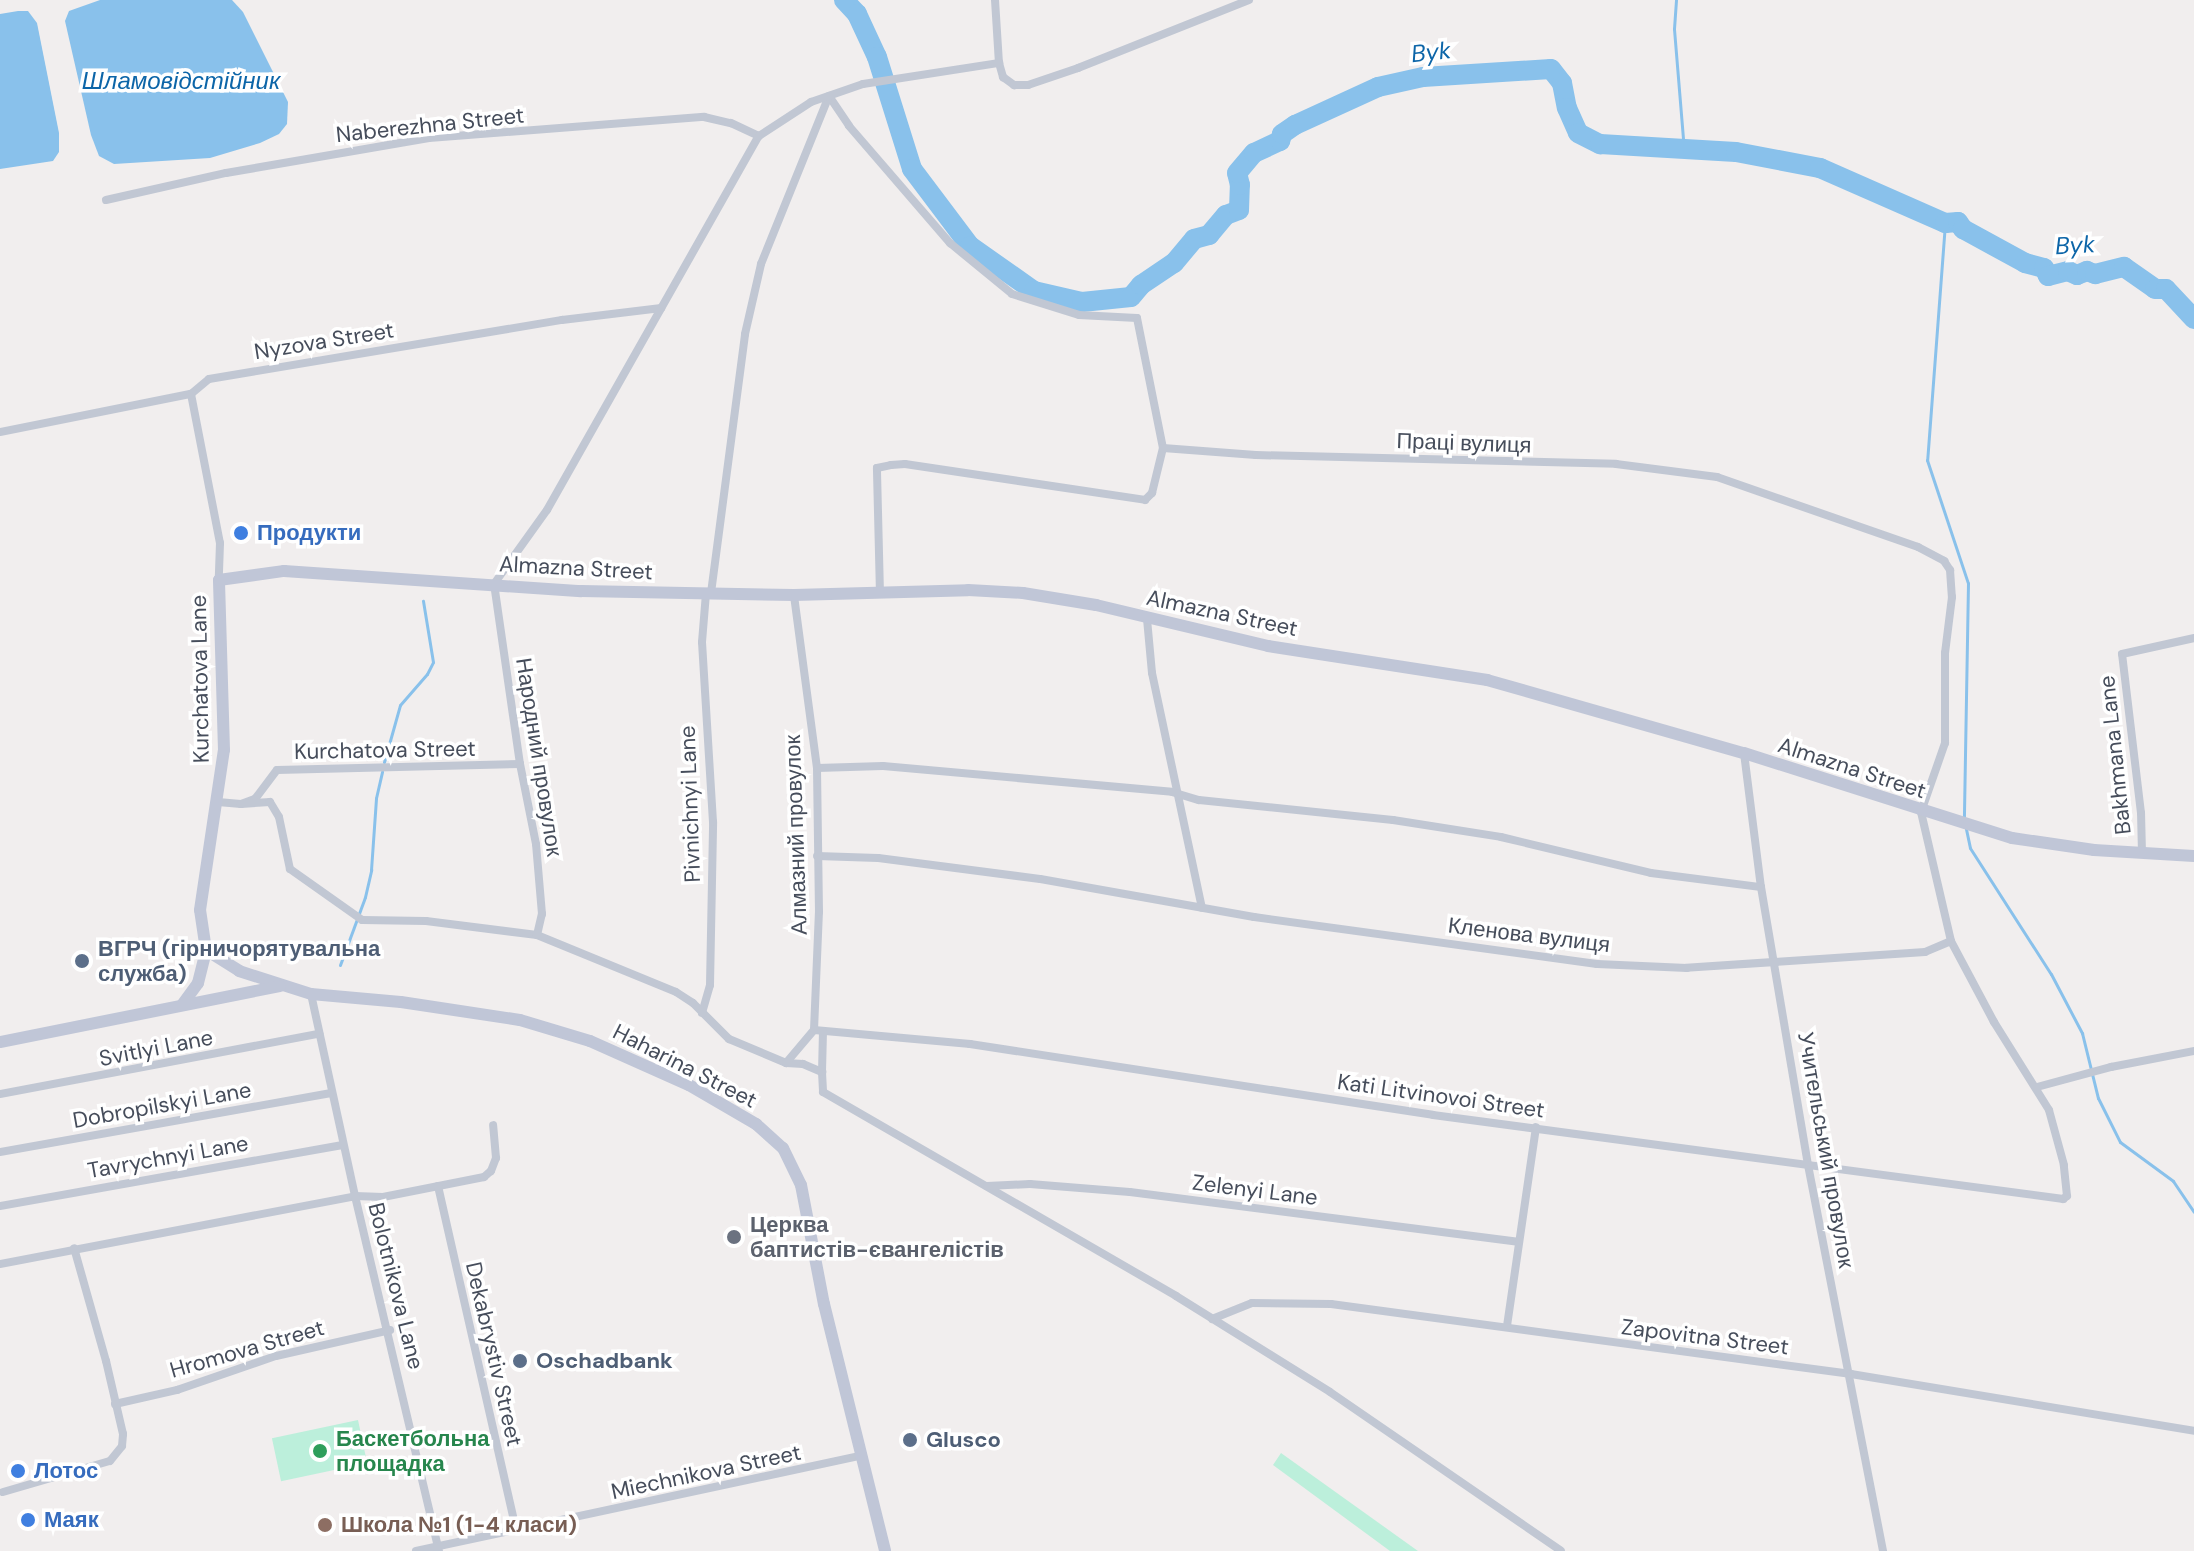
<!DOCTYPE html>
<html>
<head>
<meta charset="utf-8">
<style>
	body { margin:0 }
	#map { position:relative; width:2194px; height:1551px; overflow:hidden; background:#f1eeee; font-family:"DM Sans",sans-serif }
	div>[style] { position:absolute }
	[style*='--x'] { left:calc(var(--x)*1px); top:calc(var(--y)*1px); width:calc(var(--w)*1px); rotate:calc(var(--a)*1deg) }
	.green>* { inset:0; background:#bcefdb; transform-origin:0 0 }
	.water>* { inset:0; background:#89c1eb }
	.stream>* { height:3px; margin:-1.5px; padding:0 1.5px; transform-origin:1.5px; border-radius:1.5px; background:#89c1eb }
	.river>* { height:20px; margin:-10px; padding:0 10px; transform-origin:10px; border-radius:10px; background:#89c1eb }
	.street>* { height:8px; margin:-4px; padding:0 4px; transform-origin:4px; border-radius:4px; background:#c1c7d3 }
	.secondary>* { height:12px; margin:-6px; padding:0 6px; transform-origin:6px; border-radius:6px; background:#c0c6d7 }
	.dots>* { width:22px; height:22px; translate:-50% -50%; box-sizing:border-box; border:4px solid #fff; border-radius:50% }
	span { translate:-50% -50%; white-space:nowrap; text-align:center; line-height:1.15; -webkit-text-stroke:7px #fff; paint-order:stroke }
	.street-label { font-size:22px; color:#464d5b }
	.shop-label { font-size:22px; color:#366cbe; font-weight:700 }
	.left { translate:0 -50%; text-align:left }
	.service-label { font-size:22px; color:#4e5e75; font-weight:700 }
	.worship-label { font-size:22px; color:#5b616d; font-weight:700 }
	.leisure-label { font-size:22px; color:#27864d; font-weight:700 }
	.education-label { font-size:22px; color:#785e54; font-weight:700 }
	.water-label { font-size:24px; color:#0c65a8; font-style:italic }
</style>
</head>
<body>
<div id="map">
	<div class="green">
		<i style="left:358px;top:1420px;width:44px;height:88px;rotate:78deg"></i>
		<i style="clip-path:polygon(1281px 1453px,1418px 1551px,1390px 1551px,1273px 1465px)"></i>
	</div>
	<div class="water">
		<i style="clip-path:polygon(100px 0,232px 0,243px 12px,288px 102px,287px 124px,279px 134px,260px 143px,210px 158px,114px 164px,99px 156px,91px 135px,65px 21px,69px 11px)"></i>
		<i style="clip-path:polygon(18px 11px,28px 11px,37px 23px,59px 133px,59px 152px,53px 161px,0 169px,0 14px)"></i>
	</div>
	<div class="stream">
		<i style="--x:1676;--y:0;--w:29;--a:94"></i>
		<i style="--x:1674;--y:29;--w:121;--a:85.3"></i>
		<i style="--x:1945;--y:223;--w:238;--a:94.3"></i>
		<i style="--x:1927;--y:460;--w:130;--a:71.6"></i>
		<i style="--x:1968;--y:583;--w:234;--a:91"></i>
		<i style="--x:384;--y:762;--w:59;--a:-74.3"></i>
		<i style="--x:400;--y:705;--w:41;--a:-48.9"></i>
		<i style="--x:427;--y:674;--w:13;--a:-63"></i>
		<i style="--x:433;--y:662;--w:62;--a:-99.3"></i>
		<i style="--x:1966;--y:829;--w:19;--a:78"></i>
		<i style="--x:1970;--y:848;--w:150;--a:57.3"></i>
		<i style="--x:2051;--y:974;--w:67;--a:62.3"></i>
		<i style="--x:2082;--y:1033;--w:67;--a:76.2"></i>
		<i style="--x:2098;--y:1098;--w:49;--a:63.4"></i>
		<i style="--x:2120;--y:1142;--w:66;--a:36.3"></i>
		<i style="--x:2173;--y:1181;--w:37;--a:56"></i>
		<i style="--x:340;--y:965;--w:72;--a:-69.8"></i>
		<i style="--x:365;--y:897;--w:28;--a:-77"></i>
		<i style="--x:371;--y:870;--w:72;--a:-86"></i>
		<i style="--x:376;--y:798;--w:27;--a:-77"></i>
	</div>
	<div class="river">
		<i style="--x:844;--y:0;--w:19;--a:47"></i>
		<i style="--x:857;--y:14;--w:47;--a:65.1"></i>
		<i style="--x:877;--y:57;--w:117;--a:72.6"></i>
		<i style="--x:912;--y:169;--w:96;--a:53"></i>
		<i style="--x:970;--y:246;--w:78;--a:35.1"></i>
		<i style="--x:1034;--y:291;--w:49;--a:12.9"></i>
		<i style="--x:1082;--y:302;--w:49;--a:-5.8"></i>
		<i style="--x:1131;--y:297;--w:16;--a:-50"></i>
		<i style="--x:1141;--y:285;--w:40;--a:-34"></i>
		<i style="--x:1174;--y:263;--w:31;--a:-50"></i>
		<i style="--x:1194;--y:239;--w:16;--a:-15"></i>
		<i style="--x:1209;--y:235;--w:26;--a:-50"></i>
		<i style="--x:1226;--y:215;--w:14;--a:-21"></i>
		<i style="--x:1239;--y:210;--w:25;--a:-88"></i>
		<i style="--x:1240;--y:185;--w:12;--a:-104"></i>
		<i style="--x:1237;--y:173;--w:26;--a:-50"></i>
		<i style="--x:1254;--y:153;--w:29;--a:-25"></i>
		<i style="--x:1280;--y:141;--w:7;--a:-74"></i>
		<i style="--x:1282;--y:134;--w:16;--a:-35"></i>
		<i style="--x:1295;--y:125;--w:91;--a:-24.6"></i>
		<i style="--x:1378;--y:87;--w:46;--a:-12.5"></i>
		<i style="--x:1423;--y:77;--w:128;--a:-3.6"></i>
		<i style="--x:1551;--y:69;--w:18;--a:52"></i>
		<i style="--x:1562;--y:83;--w:25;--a:79"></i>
		<i style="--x:1567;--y:108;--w:27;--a:66"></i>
		<i style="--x:1578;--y:133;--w:25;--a:27"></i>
		<i style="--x:1600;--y:144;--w:136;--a:3.4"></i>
		<i style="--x:1736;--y:152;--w:86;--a:10.8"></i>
		<i style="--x:1820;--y:168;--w:137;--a:23.7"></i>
		<i style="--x:1945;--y:223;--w:13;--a:-4"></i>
		<i style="--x:1958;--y:222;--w:9;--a:54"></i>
		<i style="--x:1963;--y:229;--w:71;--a:28.7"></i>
		<i style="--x:2025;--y:263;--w:20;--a:15"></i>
		<i style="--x:2044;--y:268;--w:9;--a:63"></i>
		<i style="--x:2048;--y:276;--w:21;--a:-14"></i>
		<i style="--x:2068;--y:271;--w:10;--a:24"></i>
		<i style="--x:2077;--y:275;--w:11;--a:-22"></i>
		<i style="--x:2087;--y:271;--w:9;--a:21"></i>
		<i style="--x:2095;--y:274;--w:30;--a:-14"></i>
		<i style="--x:2124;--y:267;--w:38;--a:35"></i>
		<i style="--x:2155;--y:289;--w:11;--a:0"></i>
		<i style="--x:2166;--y:289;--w:41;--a:47"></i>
	</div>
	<div class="street">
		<i style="--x:995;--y:0;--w:63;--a:86.4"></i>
		<i style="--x:999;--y:63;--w:15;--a:74"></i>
		<i style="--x:1003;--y:77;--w:14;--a:36"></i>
		<i style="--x:1014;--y:85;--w:14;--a:0"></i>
		<i style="--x:1028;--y:85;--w:53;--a:-18.8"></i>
		<i style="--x:1078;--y:68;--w:184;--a:-21.7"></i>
		<i style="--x:829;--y:96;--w:36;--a:56"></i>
		<i style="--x:849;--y:126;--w:155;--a:49.2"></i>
		<i style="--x:950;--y:243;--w:80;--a:39.4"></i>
		<i style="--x:1012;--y:294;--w:70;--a:17.4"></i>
		<i style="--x:1079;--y:315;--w:58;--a:3"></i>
		<i style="--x:1137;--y:318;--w:133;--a:78.7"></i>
		<i style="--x:106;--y:200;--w:123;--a:-12.7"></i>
		<i style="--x:226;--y:173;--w:206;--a:-9.8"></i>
		<i style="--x:429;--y:138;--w:276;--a:-4.4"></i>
		<i style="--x:704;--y:117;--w:28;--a:13"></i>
		<i style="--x:731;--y:123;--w:31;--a:25"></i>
		<i style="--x:191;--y:394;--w:152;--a:79"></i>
		<i style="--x:220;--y:543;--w:37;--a:92"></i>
		<i style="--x:0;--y:432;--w:195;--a:-11.3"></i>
		<i style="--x:191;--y:394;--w:23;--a:-40"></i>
		<i style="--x:209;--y:379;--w:358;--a:-9.5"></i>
		<i style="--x:562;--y:320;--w:100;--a:-6.9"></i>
		<i style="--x:711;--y:593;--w:261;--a:-82.5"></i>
		<i style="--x:745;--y:334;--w:72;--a:-77.1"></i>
		<i style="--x:761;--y:264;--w:181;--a:-68"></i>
		<i style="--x:880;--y:594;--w:126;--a:-91.4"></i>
		<i style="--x:877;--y:468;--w:14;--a:-12"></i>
		<i style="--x:891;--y:465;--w:14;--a:-4"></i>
		<i style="--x:905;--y:464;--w:243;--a:8.5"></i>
		<i style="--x:1145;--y:500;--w:10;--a:-45"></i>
		<i style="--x:1152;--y:493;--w:46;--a:-76.3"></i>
		<i style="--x:1163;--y:448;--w:93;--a:4.3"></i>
		<i style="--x:1256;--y:455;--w:360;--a:1.4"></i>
		<i style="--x:1616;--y:464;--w:102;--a:7.3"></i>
		<i style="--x:1717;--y:477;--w:213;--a:19.2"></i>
		<i style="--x:1918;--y:547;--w:30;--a:28"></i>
		<i style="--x:1944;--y:561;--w:11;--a:56"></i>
		<i style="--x:1950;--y:570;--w:27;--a:86"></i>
		<i style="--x:1952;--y:597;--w:56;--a:97.1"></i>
		<i style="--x:1945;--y:653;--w:90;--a:90"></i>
		<i style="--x:1945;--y:743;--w:73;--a:109.2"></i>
		<i style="--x:1921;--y:812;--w:132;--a:76.9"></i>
		<i style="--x:1147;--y:619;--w:54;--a:84.7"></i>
		<i style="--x:1152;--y:673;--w:240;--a:78"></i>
		<i style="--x:1744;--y:753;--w:135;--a:82.8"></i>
		<i style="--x:1761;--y:887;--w:282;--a:80.4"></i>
		<i style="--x:1808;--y:1165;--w:393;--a:79"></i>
		<i style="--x:817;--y:768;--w:66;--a:-1.7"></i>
		<i style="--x:883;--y:766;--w:290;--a:5.1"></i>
		<i style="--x:1172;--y:792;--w:28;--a:17"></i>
		<i style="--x:1199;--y:800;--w:195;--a:5.9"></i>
		<i style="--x:1393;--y:820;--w:109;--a:8.9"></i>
		<i style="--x:1501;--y:837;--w:154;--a:13.5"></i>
		<i style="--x:1651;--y:873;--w:111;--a:7.3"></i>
		<i style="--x:218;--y:802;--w:23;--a:5"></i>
		<i style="--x:241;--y:804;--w:15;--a:-20"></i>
		<i style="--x:255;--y:799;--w:36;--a:-53"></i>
		<i style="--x:277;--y:770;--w:243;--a:-1.4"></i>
		<i style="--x:241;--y:804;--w:29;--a:-4"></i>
		<i style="--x:270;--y:802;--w:17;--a:59"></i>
		<i style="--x:279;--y:817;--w:53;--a:78.1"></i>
		<i style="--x:290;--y:869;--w:88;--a:35.3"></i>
		<i style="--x:362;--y:920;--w:64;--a:0.9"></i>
		<i style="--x:426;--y:921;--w:112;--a:7.2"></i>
		<i style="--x:537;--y:935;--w:150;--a:22.3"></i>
		<i style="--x:676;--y:992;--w:20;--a:33"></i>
		<i style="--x:693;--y:1003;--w:51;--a:45"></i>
		<i style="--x:729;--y:1039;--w:62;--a:22.8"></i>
		<i style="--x:786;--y:1063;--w:17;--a:3"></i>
		<i style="--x:803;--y:1064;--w:21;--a:23"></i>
		<i style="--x:822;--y:1072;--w:20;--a:87"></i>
		<i style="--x:823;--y:1092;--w:408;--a:30"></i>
		<i style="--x:1176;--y:1296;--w:181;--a:31.9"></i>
		<i style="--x:1330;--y:1392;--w:280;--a:34.5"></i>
		<i style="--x:2142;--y:853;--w:40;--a:-91.4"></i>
		<i style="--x:2141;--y:813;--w:160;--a:-96.8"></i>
		<i style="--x:2122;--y:654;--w:74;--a:-12.5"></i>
		<i style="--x:537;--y:935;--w:22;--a:-77"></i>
		<i style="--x:542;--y:914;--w:70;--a:-94.9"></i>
		<i style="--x:536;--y:844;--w:82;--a:-101.3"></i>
		<i style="--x:520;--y:764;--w:182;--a:-98.2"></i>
		<i style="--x:494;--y:584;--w:91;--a:-54.4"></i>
		<i style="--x:547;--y:510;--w:430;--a:-60.5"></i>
		<i style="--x:759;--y:136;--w:62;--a:-33.2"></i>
		<i style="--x:811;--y:102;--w:55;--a:-19.1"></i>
		<i style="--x:863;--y:84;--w:138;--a:-8.8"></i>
		<i style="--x:311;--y:994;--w:207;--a:77.7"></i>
		<i style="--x:355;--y:1196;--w:28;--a:2"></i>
		<i style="--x:383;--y:1197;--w:103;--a:-11.2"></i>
		<i style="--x:484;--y:1177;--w:9;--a:-41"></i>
		<i style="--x:491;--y:1171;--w:14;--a:-69"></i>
		<i style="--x:496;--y:1158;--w:33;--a:-95"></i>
		<i style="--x:702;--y:1013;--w:29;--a:-74"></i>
		<i style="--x:710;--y:985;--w:163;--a:-88.9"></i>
		<i style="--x:713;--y:822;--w:180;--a:-93.5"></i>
		<i style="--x:702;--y:642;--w:49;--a:-85.3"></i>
		<i style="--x:814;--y:1030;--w:157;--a:5.1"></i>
		<i style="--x:970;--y:1044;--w:468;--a:8.7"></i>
		<i style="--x:1433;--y:1115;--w:636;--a:7.59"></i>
		<i style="--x:2063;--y:1199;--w:5;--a:-37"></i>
		<i style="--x:2067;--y:1196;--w:31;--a:-96"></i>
		<i style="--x:2064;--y:1165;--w:57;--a:-105.3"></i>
		<i style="--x:2049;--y:1110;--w:104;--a:-122"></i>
		<i style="--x:1994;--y:1022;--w:92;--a:-118"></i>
		<i style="--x:1951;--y:941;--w:28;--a:157"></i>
		<i style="--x:1925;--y:952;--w:239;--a:176.2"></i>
		<i style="--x:1687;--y:968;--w:90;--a:-177.5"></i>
		<i style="--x:1597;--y:964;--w:346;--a:-172.2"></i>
		<i style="--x:1254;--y:917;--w:217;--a:-169.9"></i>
		<i style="--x:1040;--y:879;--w:163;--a:-172.6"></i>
		<i style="--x:878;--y:858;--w:61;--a:-178.1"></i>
		<i style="--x:786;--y:1063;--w:43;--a:-49.7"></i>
		<i style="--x:814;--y:1030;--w:118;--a:-87.6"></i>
		<i style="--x:819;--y:912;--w:144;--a:-90.8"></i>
		<i style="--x:817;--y:768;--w:175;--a:-97.6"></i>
		<i style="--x:822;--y:1072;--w:41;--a:-88.6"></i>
		<i style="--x:2037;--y:1087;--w:77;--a:-15.1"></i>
		<i style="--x:2111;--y:1067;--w:85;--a:-10.9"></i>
		<i style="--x:0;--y:1094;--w:325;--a:-10.7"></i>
		<i style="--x:0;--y:1152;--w:335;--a:-10.1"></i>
		<i style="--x:438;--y:1186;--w:353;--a:77.2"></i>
		<i style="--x:987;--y:1186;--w:43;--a:-2.7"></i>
		<i style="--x:1030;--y:1184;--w:100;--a:4.6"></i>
		<i style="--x:1130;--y:1192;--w:391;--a:7.3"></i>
		<i style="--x:0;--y:1206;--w:348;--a:-10.1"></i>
		<i style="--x:0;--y:1264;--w:361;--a:-10.8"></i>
		<i style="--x:355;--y:1196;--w:365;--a:76.7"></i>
		<i style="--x:1212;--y:1319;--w:43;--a:-21.8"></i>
		<i style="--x:1252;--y:1303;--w:79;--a:0.7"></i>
		<i style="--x:1331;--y:1304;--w:525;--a:7.67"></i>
		<i style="--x:1851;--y:1374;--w:348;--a:9.4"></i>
		<i style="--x:1507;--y:1326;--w:201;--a:-81.7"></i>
		<i style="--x:115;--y:1404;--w:64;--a:-12.7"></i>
		<i style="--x:177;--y:1390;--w:105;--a:-19"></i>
		<i style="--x:276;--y:1356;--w:117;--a:-12.8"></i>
		<i style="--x:3;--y:1492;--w:111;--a:-16.2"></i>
		<i style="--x:110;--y:1461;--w:19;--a:-51"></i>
		<i style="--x:122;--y:1446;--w:12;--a:-85"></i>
		<i style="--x:123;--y:1434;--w:75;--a:-103.1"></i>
		<i style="--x:106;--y:1361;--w:117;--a:-105.8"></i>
		<i style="--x:416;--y:1551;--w:455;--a:-12.1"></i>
	</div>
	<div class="secondary">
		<i style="--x:206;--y:950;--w:39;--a:32"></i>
		<i style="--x:239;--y:971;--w:76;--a:17.7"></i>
		<i style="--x:311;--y:994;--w:90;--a:5.1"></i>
		<i style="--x:401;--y:1002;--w:120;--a:8.6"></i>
		<i style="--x:520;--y:1020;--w:73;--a:16.7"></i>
		<i style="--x:590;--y:1041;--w:108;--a:24"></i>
		<i style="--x:689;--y:1085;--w:78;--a:30.2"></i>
		<i style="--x:756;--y:1124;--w:36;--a:42"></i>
		<i style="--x:783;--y:1148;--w:41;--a:64.1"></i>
		<i style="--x:801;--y:1185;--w:121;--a:79.1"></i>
		<i style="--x:824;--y:1304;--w:254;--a:76.1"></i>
		<i style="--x:182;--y:1005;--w:27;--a:-54"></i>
		<i style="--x:198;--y:983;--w:34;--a:-76"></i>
		<i style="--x:206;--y:950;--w:40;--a:-98.5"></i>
		<i style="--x:200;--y:910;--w:162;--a:-81.5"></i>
		<i style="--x:224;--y:750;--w:170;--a:-91.7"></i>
		<i style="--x:219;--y:580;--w:66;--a:-7.9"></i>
		<i style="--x:284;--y:571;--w:298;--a:3.9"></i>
		<i style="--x:581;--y:591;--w:213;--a:1.1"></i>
		<i style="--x:794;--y:595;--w:174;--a:-1.6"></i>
		<i style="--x:968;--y:590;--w:55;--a:3.1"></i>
		<i style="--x:1023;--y:593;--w:74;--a:9.3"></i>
		<i style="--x:1096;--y:605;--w:177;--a:13.4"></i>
		<i style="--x:1268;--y:646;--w:222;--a:8.8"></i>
		<i style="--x:1487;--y:680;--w:267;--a:15.9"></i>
		<i style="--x:1744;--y:753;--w:281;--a:17.6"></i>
		<i style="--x:2012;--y:838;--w:83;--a:8.3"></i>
		<i style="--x:2094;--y:850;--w:100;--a:3.4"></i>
		<i style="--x:0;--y:1042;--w:285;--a:-11.3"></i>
	</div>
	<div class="dots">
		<i style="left:241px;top:533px;background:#3f7fe0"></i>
		<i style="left:82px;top:961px;background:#5c6f8a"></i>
		<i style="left:734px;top:1237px;background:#6b7280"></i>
		<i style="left:520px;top:1361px;background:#5c6f8a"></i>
		<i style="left:910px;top:1440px;background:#5c6f8a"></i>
		<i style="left:320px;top:1451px;background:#2e9e5b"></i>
		<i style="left:18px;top:1471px;background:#3f7fe0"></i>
		<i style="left:28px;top:1520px;background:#3f7fe0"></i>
		<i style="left:325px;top:1525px;background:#8d6e63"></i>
	</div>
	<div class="street-label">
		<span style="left:430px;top:125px;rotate:-6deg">Naberezhna Street</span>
		<span style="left:324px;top:341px;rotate:-9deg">Nyzova Street</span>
		<span style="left:1464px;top:443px;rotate:2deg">Праці вулиця</span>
		<span style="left:576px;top:568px;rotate:3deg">Almazna Street</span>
		<span style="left:1222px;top:613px;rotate:12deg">Almazna Street</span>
		<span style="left:200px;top:679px;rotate:-91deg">Kurchatova Lane</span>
		<span style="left:385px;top:750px;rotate:-1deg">Kurchatova Street</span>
		<span style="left:2115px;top:755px;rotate:-96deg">Bakhmana Lane</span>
		<span style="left:539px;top:757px;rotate:81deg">Народний провулок</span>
		<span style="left:1852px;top:768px;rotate:18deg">Almazna Street</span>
		<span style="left:690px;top:804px;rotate:-92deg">Pivnichnyi Lane</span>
		<span style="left:796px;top:835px;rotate:-92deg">Алмазний провулок</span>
		<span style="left:1529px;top:935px;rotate:7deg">Кленова вулиця</span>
		<span style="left:156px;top:1048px;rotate:-11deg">Svitlyi Lane</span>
		<span style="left:685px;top:1066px;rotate:27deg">Haharina Street</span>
		<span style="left:1441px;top:1096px;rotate:8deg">Kati Litvinovoi Street</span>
		<span style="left:162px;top:1105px;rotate:-10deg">Dobropilskyi Lane</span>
		<span style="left:1826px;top:1150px;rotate:80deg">Учительський провулок</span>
		<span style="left:168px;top:1157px;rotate:-10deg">Tavrychnyi Lane</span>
		<span style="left:1255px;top:1190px;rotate:7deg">Zelenyi Lane</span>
		<span style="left:396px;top:1286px;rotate:76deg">Bolotnikova Lane</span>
		<span style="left:1705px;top:1337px;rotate:7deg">Zapovitna Street</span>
		<span style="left:247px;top:1349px;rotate:-16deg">Hromova Street</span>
		<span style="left:494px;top:1354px;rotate:77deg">Dekabrystiv Street</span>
		<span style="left:706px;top:1472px;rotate:-12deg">Miechnikova Street</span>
	</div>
	<div class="shop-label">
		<span class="left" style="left:257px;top:533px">Продукти</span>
		<span class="left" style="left:34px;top:1471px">Лотос</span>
		<span class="left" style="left:44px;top:1520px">Маяк</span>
	</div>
	<div class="service-label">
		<span class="left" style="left:98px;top:961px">ВГРЧ (гірничорятувальна<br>служба)</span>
		<span class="left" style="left:536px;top:1361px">Oschadbank</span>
		<span class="left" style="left:926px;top:1440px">Glusco</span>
	</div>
	<div class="worship-label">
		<span class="left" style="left:750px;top:1237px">Церква<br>баптистів-євангелістів</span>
	</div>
	<div class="leisure-label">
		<span class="left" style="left:336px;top:1451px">Баскетбольна<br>площадка</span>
	</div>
	<div class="education-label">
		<span class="left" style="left:341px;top:1525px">Школа №1 (1-4 класи)</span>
	</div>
	<div class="water-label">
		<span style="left:1431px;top:52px;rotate:-6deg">Byk</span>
		<span style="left:181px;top:81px">Шламовідстійник</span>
		<span style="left:2075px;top:245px;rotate:-3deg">Byk</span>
	</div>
</div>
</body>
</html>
